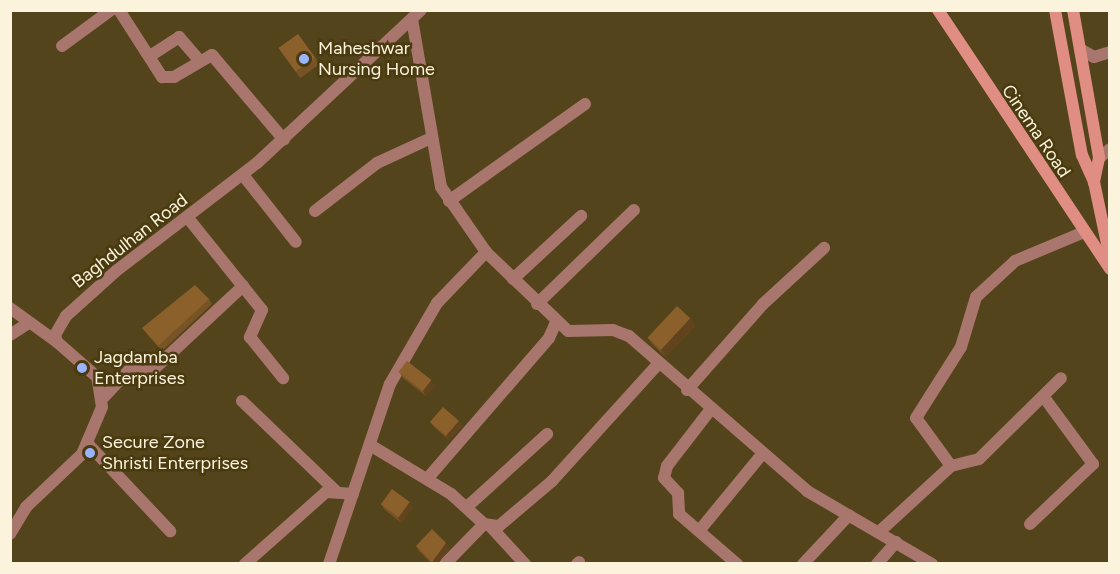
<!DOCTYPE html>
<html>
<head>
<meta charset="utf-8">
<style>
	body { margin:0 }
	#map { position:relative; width:1120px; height:574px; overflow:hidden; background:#54441b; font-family:Figtree,sans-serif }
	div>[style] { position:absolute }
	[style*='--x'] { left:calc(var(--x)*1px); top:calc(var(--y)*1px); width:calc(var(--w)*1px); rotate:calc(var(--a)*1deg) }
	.street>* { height:12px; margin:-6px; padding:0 6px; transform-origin:6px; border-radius:6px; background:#a9766e }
	.secondary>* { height:12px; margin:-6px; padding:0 6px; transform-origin:6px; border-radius:6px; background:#e08e83 }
	.wall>* { inset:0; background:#785325; transform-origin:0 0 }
	.shaded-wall>* { inset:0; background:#61431e }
	.building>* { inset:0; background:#8b602b; transform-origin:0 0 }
	.dots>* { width:16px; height:16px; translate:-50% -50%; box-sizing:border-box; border:3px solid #493a0f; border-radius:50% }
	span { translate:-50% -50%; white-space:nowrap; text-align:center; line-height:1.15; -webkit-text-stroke:5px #493a0f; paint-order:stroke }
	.poi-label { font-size:18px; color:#fcf3dd }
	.left { translate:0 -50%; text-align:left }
	.street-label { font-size:18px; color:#fcf3dd }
	.frame { position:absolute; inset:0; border:12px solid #fcf3dd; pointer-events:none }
</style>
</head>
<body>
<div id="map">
	<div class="street">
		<i style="--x:119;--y:10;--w:80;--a:57.3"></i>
		<i style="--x:162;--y:77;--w:12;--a:0"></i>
		<i style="--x:174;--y:77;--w:44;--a:-30.1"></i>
		<i style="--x:212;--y:55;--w:111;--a:49.7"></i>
		<i style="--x:412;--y:19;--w:170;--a:80.2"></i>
		<i style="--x:441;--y:187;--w:79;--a:55.3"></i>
		<i style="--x:486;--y:252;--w:114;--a:43.9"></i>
		<i style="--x:568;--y:331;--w:45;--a:-1.3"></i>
		<i style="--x:613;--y:330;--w:17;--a:21"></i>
		<i style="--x:629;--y:336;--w:236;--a:41"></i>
		<i style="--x:807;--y:491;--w:145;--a:30.3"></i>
		<i style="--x:62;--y:46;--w:61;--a:-36.3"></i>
		<i style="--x:1080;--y:49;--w:16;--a:30"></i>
		<i style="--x:1094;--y:57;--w:17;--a:-17"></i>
		<i style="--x:150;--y:56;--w:35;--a:-33"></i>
		<i style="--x:179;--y:37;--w:30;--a:49"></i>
		<i style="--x:1099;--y:158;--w:14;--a:-39"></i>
		<i style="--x:243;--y:175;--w:85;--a:51.7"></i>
		<i style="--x:449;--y:201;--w:167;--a:-35.5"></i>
		<i style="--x:315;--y:211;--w:78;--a:-37.7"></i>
		<i style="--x:377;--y:163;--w:60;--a:-24.8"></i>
		<i style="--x:188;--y:218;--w:118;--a:51.2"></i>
		<i style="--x:262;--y:310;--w:30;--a:114"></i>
		<i style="--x:250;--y:337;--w:53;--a:51.2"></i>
		<i style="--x:513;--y:279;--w:93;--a:-42.8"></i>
		<i style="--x:537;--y:304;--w:135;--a:-44.1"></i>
		<i style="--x:10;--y:308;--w:58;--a:35.9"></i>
		<i style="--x:10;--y:335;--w:20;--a:-33"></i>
		<i style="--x:687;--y:390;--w:115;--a:-48.5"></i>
		<i style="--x:763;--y:304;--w:83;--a:-42.6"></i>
		<i style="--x:104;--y:397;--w:35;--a:-47"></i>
		<i style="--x:128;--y:371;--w:26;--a:-4"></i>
		<i style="--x:154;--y:369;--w:122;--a:-43"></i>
		<i style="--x:242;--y:401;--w:130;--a:43.8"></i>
		<i style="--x:711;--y:409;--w:72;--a:127.7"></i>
		<i style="--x:667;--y:466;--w:12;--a:104"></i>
		<i style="--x:664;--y:478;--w:21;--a:47"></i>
		<i style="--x:678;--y:493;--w:21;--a:87"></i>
		<i style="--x:679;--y:514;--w:77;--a:40.8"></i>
		<i style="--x:88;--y:444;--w:120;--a:46.7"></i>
		<i style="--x:370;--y:445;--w:95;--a:31.2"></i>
		<i style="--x:451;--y:494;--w:45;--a:42.3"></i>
		<i style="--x:484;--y:524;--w:15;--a:8"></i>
		<i style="--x:499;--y:526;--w:70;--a:-40.3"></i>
		<i style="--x:552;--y:481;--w:159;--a:-47.8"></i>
		<i style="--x:951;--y:466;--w:29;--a:-14"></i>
		<i style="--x:979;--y:459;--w:115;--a:-44.6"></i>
		<i style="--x:427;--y:479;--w:186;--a:-49.1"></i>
		<i style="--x:549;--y:338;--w:17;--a:-66"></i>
		<i style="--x:468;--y:506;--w:107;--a:-42.3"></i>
		<i style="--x:1030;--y:524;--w:87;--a:-43.6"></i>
		<i style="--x:1093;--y:464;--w:84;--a:-126.3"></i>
		<i style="--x:490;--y:526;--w:52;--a:47.4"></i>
		<i style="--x:699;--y:531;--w:101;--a:-50.6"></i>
		<i style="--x:879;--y:532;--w:98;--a:-42.5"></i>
		<i style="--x:951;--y:466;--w:59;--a:-126.1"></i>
		<i style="--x:916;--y:418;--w:84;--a:-57.6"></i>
		<i style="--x:961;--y:347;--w:52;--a:-73.3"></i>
		<i style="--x:976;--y:297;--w:53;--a:-42.7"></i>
		<i style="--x:1015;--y:261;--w:75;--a:-22.8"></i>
		<i style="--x:10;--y:534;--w:31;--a:-59"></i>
		<i style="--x:26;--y:507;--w:77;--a:-43.4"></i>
		<i style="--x:82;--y:454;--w:51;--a:-66.9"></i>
		<i style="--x:102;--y:407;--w:30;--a:-99"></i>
		<i style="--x:97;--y:377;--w:53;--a:-138.8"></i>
		<i style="--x:57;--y:342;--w:7;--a:-106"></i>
		<i style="--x:55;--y:335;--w:22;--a:-60"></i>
		<i style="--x:66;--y:316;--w:67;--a:-42"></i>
		<i style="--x:116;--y:271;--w:178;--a:-37.5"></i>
		<i style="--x:257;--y:163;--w:224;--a:-43"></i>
		<i style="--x:245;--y:564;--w:108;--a:-41.6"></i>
		<i style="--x:326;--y:492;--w:27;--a:4"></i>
		<i style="--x:329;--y:564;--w:190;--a:-71.3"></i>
		<i style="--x:390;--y:384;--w:94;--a:-59.9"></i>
		<i style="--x:437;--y:303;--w:71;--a:-46.1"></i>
		<i style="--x:445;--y:564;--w:56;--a:-45.7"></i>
		<i style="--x:577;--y:564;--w:3;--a:-45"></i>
		<i style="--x:803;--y:564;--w:67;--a:-46.8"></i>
		<i style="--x:877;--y:564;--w:29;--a:-49"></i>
	</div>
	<div class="secondary">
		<i style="--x:938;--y:10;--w:311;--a:56.4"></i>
		<i style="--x:1055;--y:10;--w:147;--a:79.5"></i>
		<i style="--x:1082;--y:155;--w:30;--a:66"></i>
		<i style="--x:1094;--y:182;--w:78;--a:78.1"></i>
		<i style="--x:1073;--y:10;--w:150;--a:80"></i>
		<i style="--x:1099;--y:158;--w:25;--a:102"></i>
	</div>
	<div class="wall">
		<i style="left:298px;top:34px;width:37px;height:24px;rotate:54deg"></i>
		<i style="clip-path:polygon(209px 299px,212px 304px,162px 351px,142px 328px)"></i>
		<i style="clip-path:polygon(690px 318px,695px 326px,666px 357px,653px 345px,648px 338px)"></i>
		<i style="clip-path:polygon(400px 373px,435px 385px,426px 396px,403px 378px)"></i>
		<i style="clip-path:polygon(459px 421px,462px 426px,449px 440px,434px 427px,430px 422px)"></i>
		<i style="clip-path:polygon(381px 504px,413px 507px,401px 523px,384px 509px)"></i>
		<i style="clip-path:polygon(416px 546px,449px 548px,438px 564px,432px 564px,419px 551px)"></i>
	</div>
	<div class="shaded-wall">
		<i style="clip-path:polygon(690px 318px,695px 326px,666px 357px,661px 350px)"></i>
		<i style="clip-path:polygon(431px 380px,435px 385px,426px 396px,423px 391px)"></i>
		<i style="clip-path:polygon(459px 421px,462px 426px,449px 440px,446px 436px)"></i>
		<i style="clip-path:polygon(410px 502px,413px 507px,401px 523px,398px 518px)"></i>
		<i style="clip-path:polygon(446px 543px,449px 548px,438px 564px,433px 564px,432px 562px)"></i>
	</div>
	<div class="building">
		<i style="left:298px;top:34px;width:29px;height:24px;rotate:54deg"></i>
		<i style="clip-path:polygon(195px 285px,209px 299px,158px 346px,142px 328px)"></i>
		<i style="left:677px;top:306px;width:18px;height:43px;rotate:43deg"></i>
		<i style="left:407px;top:361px;width:31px;height:14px;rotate:38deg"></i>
		<i style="left:443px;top:407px;width:21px;height:20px;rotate:41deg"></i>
		<i style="left:392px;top:489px;width:22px;height:19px;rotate:36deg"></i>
		<i style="clip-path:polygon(432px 529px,446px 543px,432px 562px,416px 546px)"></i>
	</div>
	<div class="dots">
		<i style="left:304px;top:59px;background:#9ab5fd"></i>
		<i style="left:82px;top:368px;background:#9ab5fd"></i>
		<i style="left:90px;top:453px;background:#9ab5fd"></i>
	</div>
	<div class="poi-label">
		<span class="left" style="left:318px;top:59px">Maheshwar<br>Nursing Home</span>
		<span class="left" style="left:94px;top:368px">Jagdamba<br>Enterprises</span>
		<span class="left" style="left:102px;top:453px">Secure Zone<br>Shristi Enterprises</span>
	</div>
	<div class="street-label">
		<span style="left:1036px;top:131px;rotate:56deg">Cinema Road</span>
		<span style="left:130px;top:241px;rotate:-38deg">Baghdulhan Road</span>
	</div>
	<div class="frame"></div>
</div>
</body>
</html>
